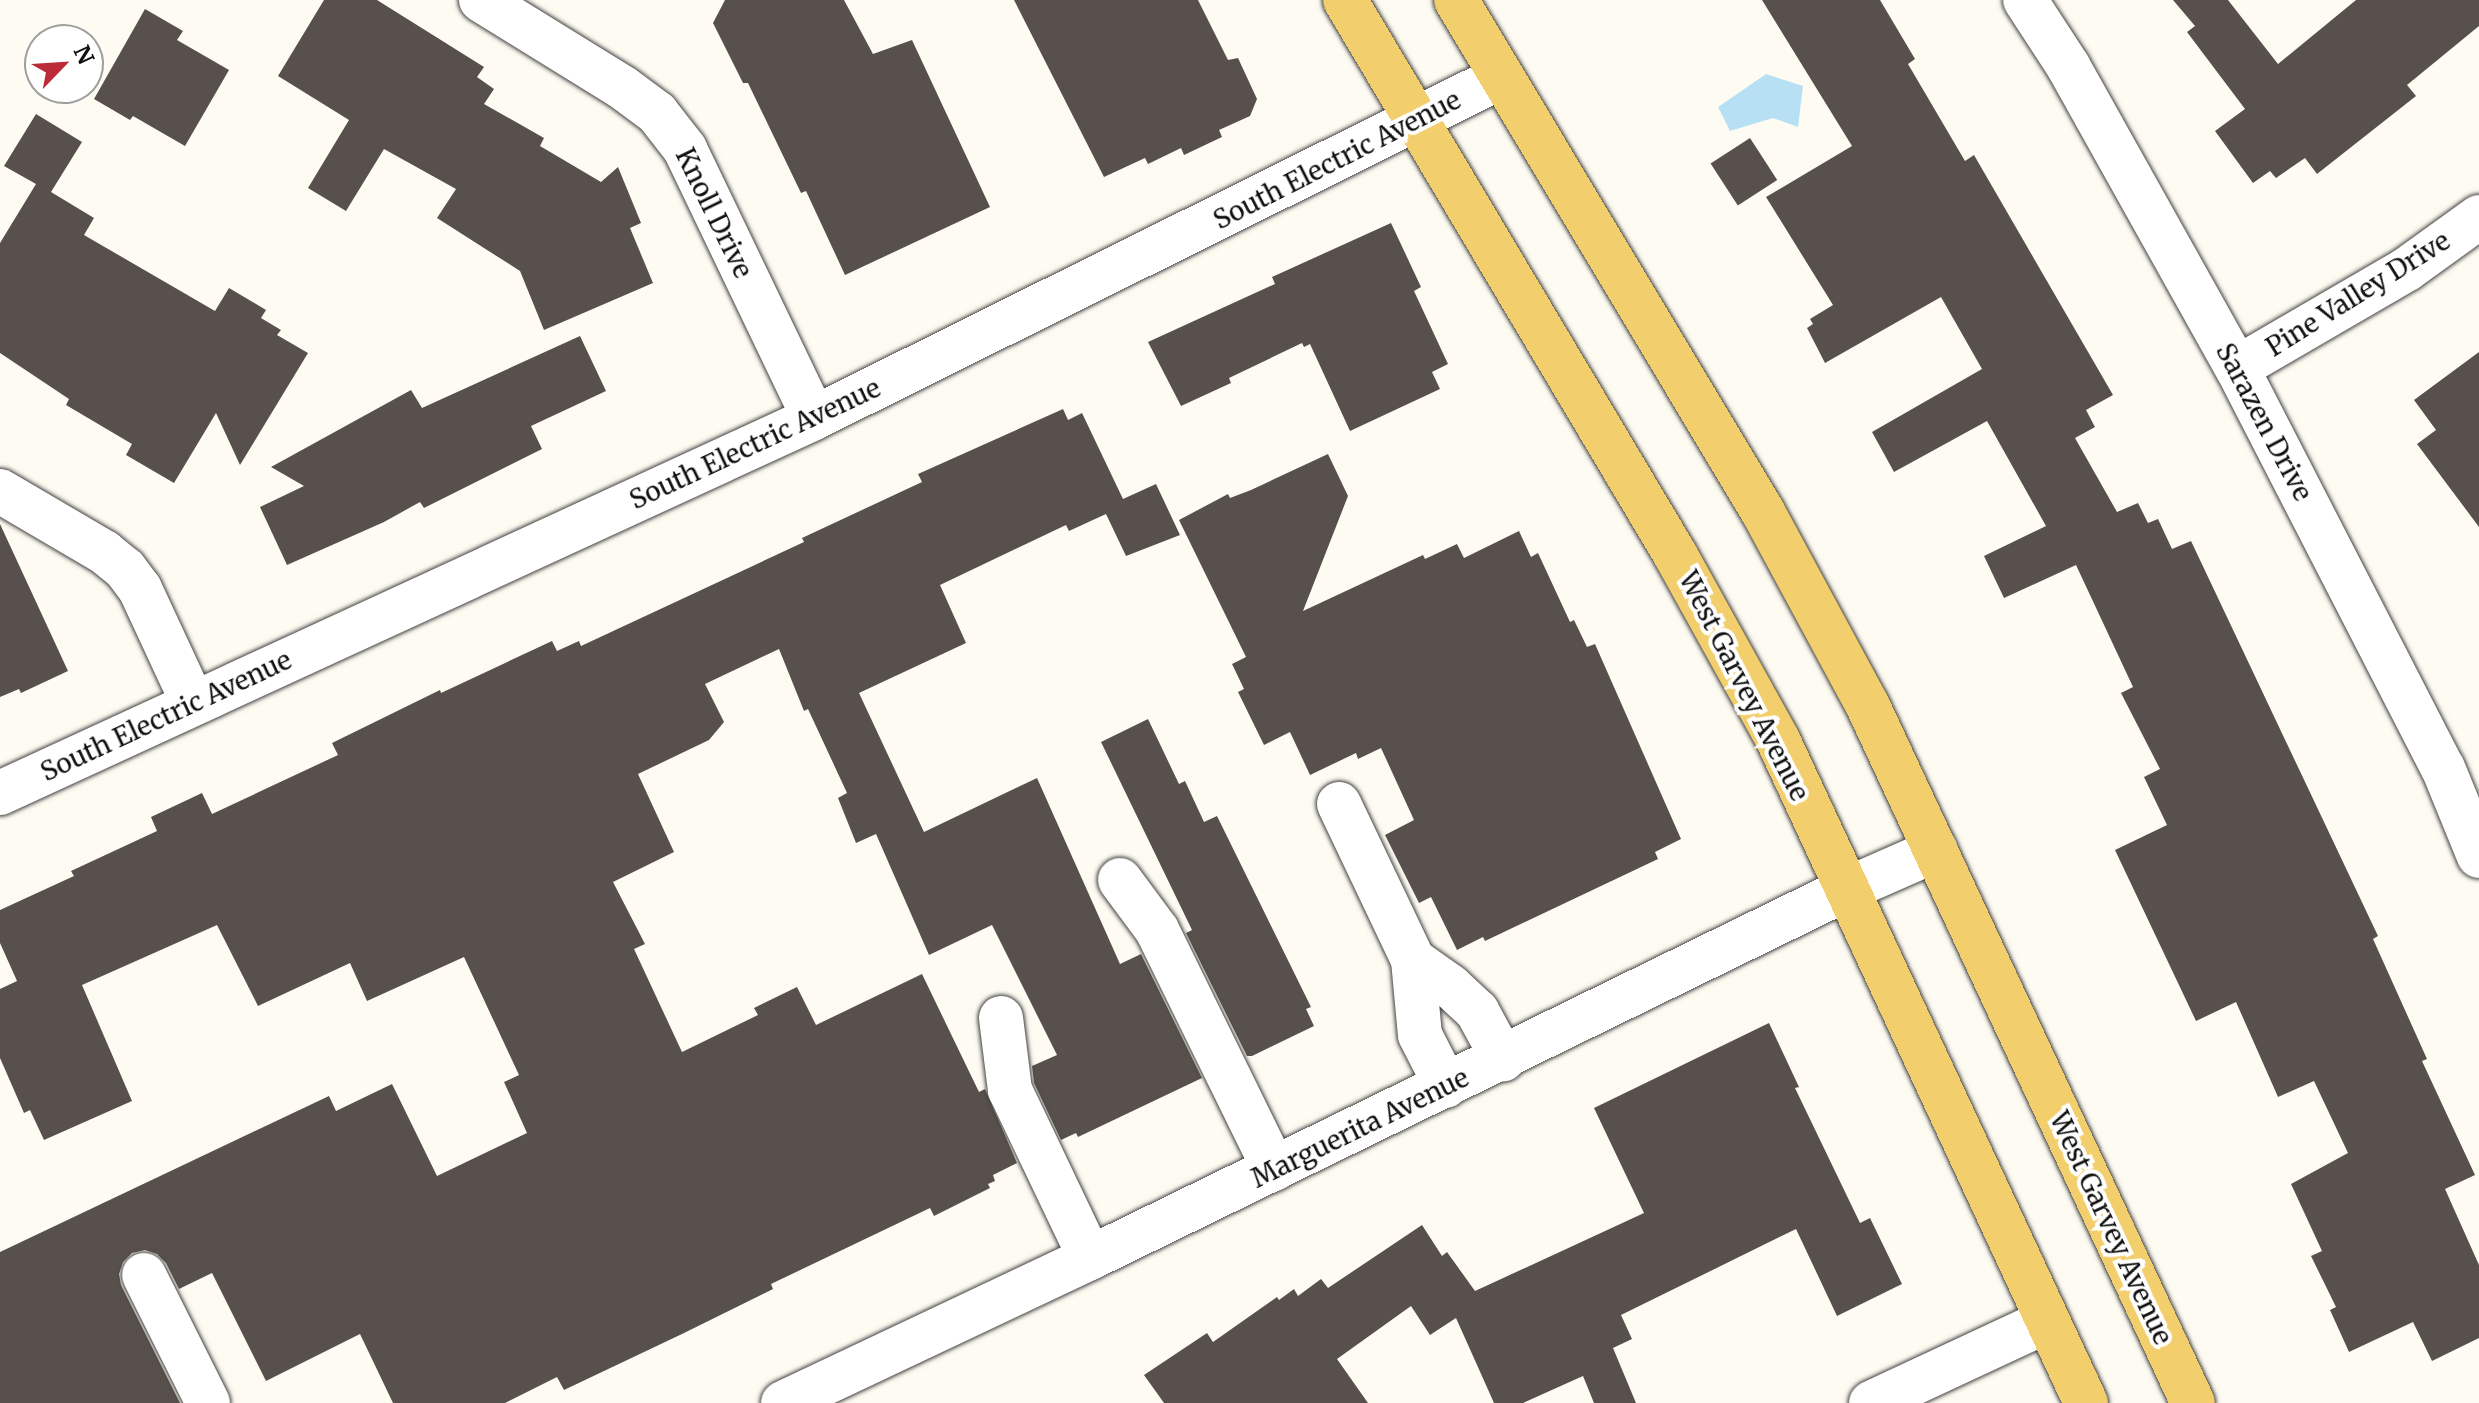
<!DOCTYPE html>
<html>
<head>
<meta charset="utf-8">
<style>
	body { margin:0 }
	#map { position:relative; width:2479px; height:1403px; overflow:hidden; background:#fefcf2; font-family:Merriweather,serif }
	div>[style] { position:absolute }
	[style*='--x'] { left:calc(var(--x)*1px); top:calc(var(--y)*1px); width:calc(var(--w)*1px); rotate:calc(var(--a)*1deg) }
	.water>* { inset:0; background:#b8e0f4 }
	.building>* { inset:0; background:#58504c; transform-origin:0 0 }
	.roads { filter:drop-shadow(0 0 2px #424242) drop-shadow(0 0 2px #424242) }
	.minor>* { height:44px; margin:-22px; padding:0 22px; transform-origin:22px; border-radius:22px; background:#fff }
	.major>* { height:44px; margin:-22px; padding:0 22px; transform-origin:22px; border-radius:22px; background:#f3ce6d }
	span { translate:-50% -50%; white-space:nowrap; text-align:center; line-height:1.15; -webkit-text-stroke:8px #fff; paint-order:stroke }
	.street-label { font-size:26px; color:#0f0f0f }
	.north { position:absolute; left:24px; top:24px; width:80px; height:80px; box-sizing:border-box; background:#fff; border:2px solid #9f9f9f; border-radius:50%; rotate:65deg; font-size:22px; font-weight:700; line-height:32px; text-align:center; color:#0f0f0f }
	.north::after { content:''; display:block; margin:auto; width:28px; height:36px; background:#bb2b38; clip-path:polygon(50% 0,100% 100%,50% 72%,0 100%) }
</style>
</head>
<body>
<div id="map">
	<div class="water">
		<i style="clip-path:polygon(1766px 74px,1803px 86px,1798px 127px,1773px 118px,1730px 131px,1718px 107px)"></i>
	</div>
	<div class="building">
		<i style="clip-path:polygon(324px 0,377px 0,484px 67px,477px 77px,494px 89px,484px 104px,544px 138px,540px 146px,601px 182px,618px 167px,641px 223px,630px 228px,653px 283px,544px 330px,520px 271px,437px 218px,456px 189px,384px 149px,346px 211px,308px 188px,349px 120px,278px 76px)"></i>
		<i style="clip-path:polygon(725px 0,844px 0,873px 54px,912px 40px,990px 207px,845px 275px,806px 191px,801px 193px,748px 83px,743px 83px,713px 23px)"></i>
		<i style="clip-path:polygon(1014px 0,1198px 0,1228px 60px,1238px 58px,1257px 99px,1250px 116px,1219px 130px,1222px 137px,1184px 155px,1181px 148px,1148px 164px,1145px 158px,1104px 177px)"></i>
		<i style="clip-path:polygon(1762px 0,1880px 0,1915px 59px,1908px 64px,1965px 161px,1974px 155px,2113px 395px,2086px 410px,2095px 427px,2075px 438px,2117px 512px,2138px 503px,2148px 523px,2158px 519px,2172px 549px,2191px 541px,2378px 936px,2373px 939px,2427px 1059px,2422px 1061px,2475px 1175px,2445px 1189px,2479px 1265px,2479px 1338px,2432px 1361px,2413px 1322px,2349px 1352px,2330px 1310px,2336px 1307px,2311px 1256px,2322px 1251px,2291px 1184px,2348px 1153px,2314px 1081px,2278px 1097px,2236px 1002px,2196px 1021px,2115px 850px,2167px 825px,2144px 777px,2160px 769px,2121px 693px,2133px 687px,2076px 565px,2004px 598px,1984px 556px,2046px 526px,1987px 421px,1894px 472px,1872px 432px,1982px 369px,1941px 297px,1825px 363px,1807px 328px,1813px 324px,1810px 319px,1833px 305px,1766px 197px,1852px 146px)"></i>
		<i style="clip-path:polygon(2173px 0,2228px 0,2278px 64px,2356px 0,2479px 0,2479px 26px,2407px 85px,2416px 96px,2317px 174px,2305px 158px,2276px 178px,2270px 171px,2253px 183px,2215px 131px,2245px 109px,2187px 32px,2195px 26px)"></i>
		<i style="clip-path:polygon(145px 9px,183px 31px,177px 40px,229px 70px,185px 146px,133px 116px,130px 120px,94px 99px)"></i>
		<i style="clip-path:polygon(36px 114px,82px 142px,51px 192px,94px 218px,84px 235px,215px 311px,229px 288px,266px 310px,261px 318px,281px 330px,277px 335px,308px 353px,240px 465px,216px 413px,174px 483px,126px 455px,132px 444px,66px 405px,69px 399px,0 353px,0 243px,36px 184px,4px 166px)"></i>
		<i style="left:1750px;top:138px;width:50px;height:47px;rotate:57deg"></i>
		<i style="clip-path:polygon(1391px 223px,1421px 287px,1414px 291px,1448px 364px,1432px 372px,1440px 389px,1350px 431px,1310px 344px,1304px 347px,1302px 343px,1229px 378px,1231px 383px,1181px 406px,1148px 342px,1275px 284px,1272px 277px)"></i>
		<i style="clip-path:polygon(580px 336px,606px 391px,531px 426px,542px 449px,424px 508px,420px 502px,384px 522px,287px 565px,260px 507px,304px 486px,271px 467px,411px 390px,422px 408px)"></i>
		<i style="clip-path:polygon(2479px 352px,2479px 527px,2417px 444px,2436px 430px,2414px 400px)"></i>
		<i style="clip-path:polygon(1063px 409px,1068px 420px,1082px 413px,1123px 499px,1156px 484px,1180px 535px,1126px 556px,1106px 514px,1069px 531px,1066px 525px,940px 585px,966px 643px,859px 693px,924px 832px,1037px 778px,1120px 964px,1141px 954px,1202px 1078px,1078px 1137px,1076px 1133px,1061px 1140px,1034px 1083px,1032px 1066px,1057px 1055px,992px 925px,929px 955px,876px 834px,856px 843px,838px 798px,847px 793px,808px 709px,804px 711px,779px 649px,705px 684px,724px 722px,709px 740px,638px 774px,674px 852px,613px 882px,645px 944px,634px 949px,682px 1052px,758px 1015px,754px 1008px,797px 987px,816px 1025px,922px 974px,979px 1092px,985px 1089px,1017px 1163px,993px 1175px,995px 1181px,988px 1184px,990px 1188px,934px 1216px,930px 1208px,771px 1284px,773px 1289px,682px 1334px,564px 1390px,557px 1377px,505px 1403px,393px 1403px,360px 1334px,266px 1381px,212px 1273px,179px 1289px,166px 1263px,157px 1254px,145px 1250px,132px 1253px,123px 1262px,119px 1274px,121px 1285px,180px 1403px,0 1403px,0 1252px,329px 1096px,336px 1111px,392px 1084px,437px 1176px,527px 1133px,504px 1082px,519px 1075px,464px 957px,367px 1001px,350px 963px,258px 1006px,217px 925px,82px 985px,132px 1101px,44px 1140px,30px 1110px,24px 1113px,0 1058px,0 989px,17px 981px,0 943px,0 910px,74px 876px,71px 871px,157px 831px,151px 817px,202px 793px,212px 814px,338px 755px,332px 743px,440px 690px,441px 693px,552px 641px,557px 651px,579px 641px,581px 646px,804px 542px,802px 538px,922px 482px,918px 474px)"></i>
		<i style="clip-path:polygon(1328px 454px,1348px 496px,1303px 611px,1423px 555px,1425px 559px,1457px 544px,1464px 558px,1519px 531px,1531px 557px,1538px 553px,1570px 622px,1574px 620px,1587px 647px,1595px 644px,1681px 839px,1655px 852px,1658px 859px,1485px 941px,1483px 937px,1457px 950px,1431px 897px,1419px 903px,1385px 835px,1414px 820px,1381px 748px,1358px 759px,1356px 753px,1310px 775px,1290px 732px,1264px 745px,1238px 692px,1244px 689px,1232px 664px,1246px 657px,1179px 520px,1228px 494px,1230px 498px,1251px 490px)"></i>
		<i style="clip-path:polygon(0 524px,68px 671px,21px 693px,19px 689px,0 697px)"></i>
		<i style="clip-path:polygon(1148px 719px,1179px 784px,1185px 781px,1204px 822px,1217px 816px,1311px 1007px,1306px 1009px,1314px 1026px,1252px 1056px,1247px 1056px,1186px 933px,1192px 930px,1101px 742px)"></i>
		<i style="clip-path:polygon(1769px 1023px,1799px 1087px,1795px 1088px,1860px 1223px,1870px 1218px,1902px 1284px,1837px 1316px,1796px 1229px,1621px 1315px,1632px 1339px,1613px 1348px,1636px 1403px,1594px 1403px,1583px 1376px,1523px 1403px,1494px 1403px,1456px 1318px,1430px 1335px,1411px 1306px,1337px 1359px,1368px 1403px,1164px 1403px,1144px 1375px,1207px 1333px,1213px 1342px,1277px 1297px,1279px 1300px,1294px 1289px,1298px 1296px,1321px 1279px,1328px 1288px,1422px 1225px,1442px 1256px,1447px 1252px,1475px 1291px,1644px 1213px,1594px 1108px)"></i>
	</div>
	<div class="roads">
		<div class="minor">
			<i style="--x:481;--y:0;--w:166;--a:31.7"></i>
			<i style="--x:622;--y:87;--w:44;--a:36.6"></i>
			<i style="--x:657;--y:113;--w:46;--a:52.1"></i>
			<i style="--x:685;--y:149;--w:298;--a:64.4"></i>
			<i style="--x:2025;--y:0;--w:79;--a:56.9"></i>
			<i style="--x:2068;--y:66;--w:346;--a:60.8"></i>
			<i style="--x:2237;--y:368;--w:450;--a:62.8"></i>
			<i style="--x:2443;--y:768;--w:95;--a:67.8"></i>
			<i style="--x:2237;--y:368;--w:197;--a:-30.2"></i>
			<i style="--x:2407;--y:269;--w:89;--a:-35.8"></i>
			<i style="--x:0;--y:491;--w:121;--a:30.4"></i>
			<i style="--x:104;--y:552;--w:27;--a:39"></i>
			<i style="--x:125;--y:569;--w:25;--a:53"></i>
			<i style="--x:140;--y:589;--w:126;--a:65.1"></i>
			<i style="--x:0;--y:793;--w:896;--a:-24.73"></i>
			<i style="--x:814;--y:418;--w:767;--a:-26.4"></i>
			<i style="--x:1339;--y:804;--w:173;--a:64.6"></i>
			<i style="--x:1413;--y:960;--w:75;--a:84.7"></i>
			<i style="--x:1420;--y:1035;--w:57;--a:63"></i>
			<i style="--x:1120;--y:880;--w:62;--a:53.5"></i>
			<i style="--x:1157;--y:930;--w:266;--a:63.9"></i>
			<i style="--x:1413;--y:960;--w:45;--a:35.1"></i>
			<i style="--x:1450;--y:986;--w:37;--a:43"></i>
			<i style="--x:1477;--y:1011;--w:55;--a:61.6"></i>
			<i style="--x:1001;--y:1018;--w:73;--a:82.9"></i>
			<i style="--x:1010;--y:1090;--w:186;--a:64.5"></i>
			<i style="--x:144;--y:1275;--w:143;--a:63.4"></i>
			<i style="--x:783;--y:1403;--w:340;--a:-25.3"></i>
			<i style="--x:1090;--y:1258;--w:840;--a:-25.99"></i>
			<i style="--x:1845;--y:890;--w:99;--a:-23.7"></i>
			<i style="--x:1871;--y:1403;--w:194;--a:-25"></i>
		</div>
		<div class="major">
			<i style="--x:1345;--y:0;--w:647;--a:59.23"></i>
			<i style="--x:1676;--y:556;--w:210;--a:61"></i>
			<i style="--x:1778;--y:740;--w:731;--a:65.08"></i>
			<i style="--x:1456;--y:0;--w:597;--a:59.05"></i>
			<i style="--x:1763;--y:512;--w:218;--a:61.6"></i>
			<i style="--x:1867;--y:704;--w:771;--a:65"></i>
		</div>
	</div>
	<div class="street-label">
		<span style="left:1337px;top:160px;rotate:-27deg">South Electric Avenue</span>
		<span style="left:714px;top:213px;rotate:64deg">Knoll Drive</span>
		<span style="left:2358px;top:294px;rotate:-32deg">Pine Valley Drive</span>
		<span style="left:2264px;top:422px;rotate:62deg">Sarazen Drive</span>
		<span style="left:755px;top:444px;rotate:-25deg">South Electric Avenue</span>
		<span style="left:1744px;top:686px;rotate:63deg">West Garvey Avenue</span>
		<span style="left:166px;top:716px;rotate:-25deg">South Electric Avenue</span>
		<span style="left:1360px;top:1128px;rotate:-26deg">Marguerita Avenue</span>
		<span style="left:2111px;top:1228px;rotate:65deg">West Garvey Avenue</span>
	</div>
	<div class="north">N</div>
</div>
</body>
</html>
